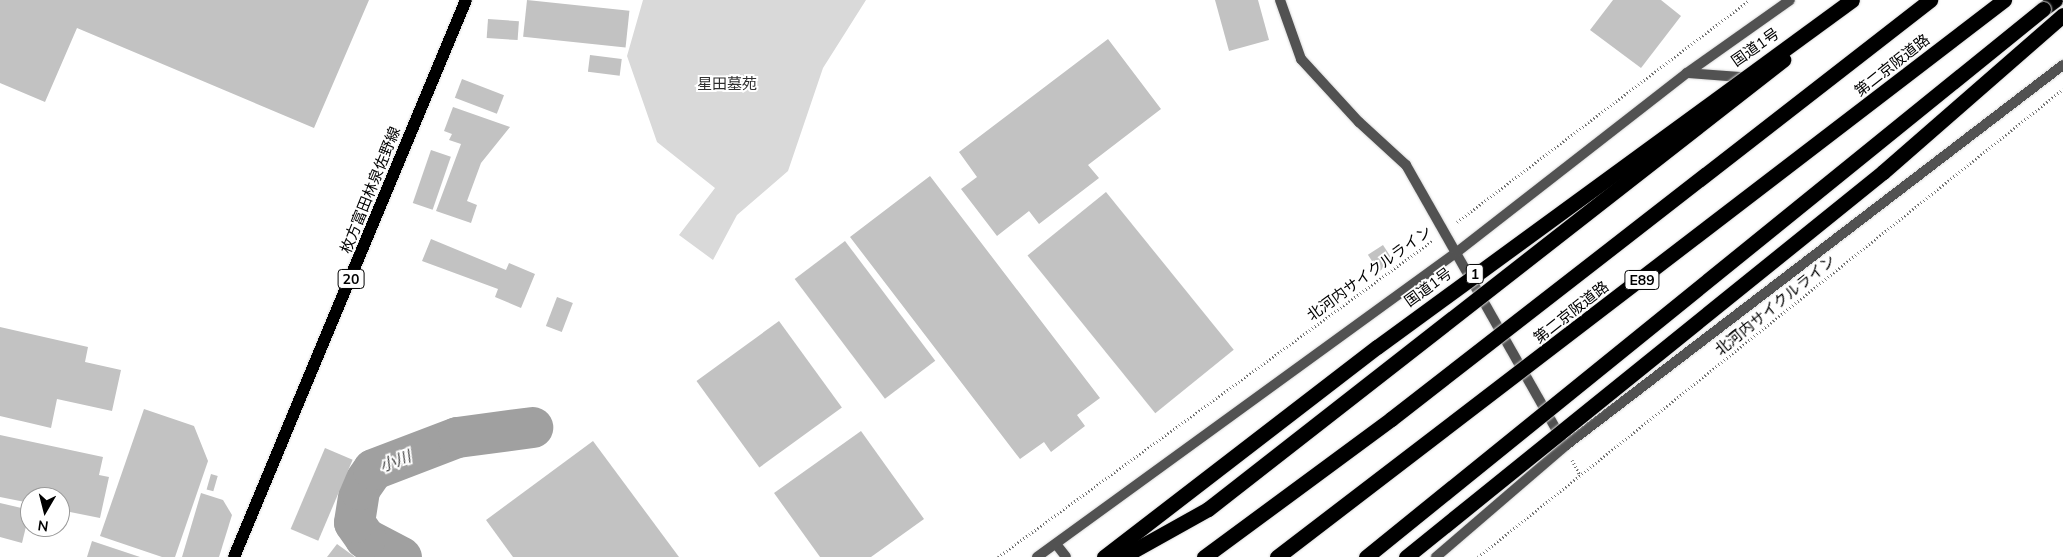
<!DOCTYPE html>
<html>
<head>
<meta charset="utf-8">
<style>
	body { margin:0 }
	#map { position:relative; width:2063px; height:557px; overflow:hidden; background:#fff; font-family:Mulish,"Noto Sans JP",sans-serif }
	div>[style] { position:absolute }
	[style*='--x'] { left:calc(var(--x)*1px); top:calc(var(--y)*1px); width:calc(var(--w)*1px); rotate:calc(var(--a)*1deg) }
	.green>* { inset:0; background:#d9d9d9 }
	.river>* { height:41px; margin:-20.5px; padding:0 20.5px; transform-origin:20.5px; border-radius:20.5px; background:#a0a0a0 }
	.building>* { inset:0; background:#c2c2c2; transform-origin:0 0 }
	.path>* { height:3px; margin-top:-1.5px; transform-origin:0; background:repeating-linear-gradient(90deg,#747474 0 1px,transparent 0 3.5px) }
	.roads { filter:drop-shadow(0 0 1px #dbdbdb) drop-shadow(0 0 1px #dbdbdb) }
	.street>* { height:10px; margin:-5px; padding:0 5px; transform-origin:5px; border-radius:5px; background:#525252 }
	.primary>* { height:12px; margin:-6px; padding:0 6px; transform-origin:6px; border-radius:6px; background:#000 }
	.highway>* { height:15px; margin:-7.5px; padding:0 7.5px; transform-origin:7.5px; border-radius:7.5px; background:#000 }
	.bridges { filter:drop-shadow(0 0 1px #dbdbdb) drop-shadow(0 0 1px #dbdbdb) }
	.highway-bridge>* { height:15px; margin:-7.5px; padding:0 7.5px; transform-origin:7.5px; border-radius:7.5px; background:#000 }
	span { translate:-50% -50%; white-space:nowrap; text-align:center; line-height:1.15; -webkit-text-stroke:4px #fff; paint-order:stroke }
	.shield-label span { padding:1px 4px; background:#fff; border:1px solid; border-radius:4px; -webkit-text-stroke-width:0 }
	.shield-label { font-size:14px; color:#000; font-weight:700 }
	.street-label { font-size:15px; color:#000 }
	.park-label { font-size:15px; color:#303030 }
	.water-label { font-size:16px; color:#414141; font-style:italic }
	.north { position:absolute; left:20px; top:487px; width:50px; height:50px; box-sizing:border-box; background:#fff; border:1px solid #999; border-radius:50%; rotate:188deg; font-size:14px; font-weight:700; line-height:20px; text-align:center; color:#000 }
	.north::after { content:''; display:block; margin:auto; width:18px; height:22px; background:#000; clip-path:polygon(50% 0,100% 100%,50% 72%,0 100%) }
</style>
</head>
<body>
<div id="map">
	<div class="green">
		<i style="clip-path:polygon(643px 0,866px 0,823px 68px,788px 171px,737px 215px,713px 260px,679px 235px,715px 188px,657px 142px,627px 56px)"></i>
	</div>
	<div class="river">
		<i style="--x:401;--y:557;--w:41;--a:-152.2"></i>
		<i style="--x:365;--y:538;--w:19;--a:-125"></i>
		<i style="--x:354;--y:522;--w:33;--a:-81"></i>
		<i style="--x:359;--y:489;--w:24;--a:-55"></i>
		<i style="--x:373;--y:469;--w:90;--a:-20.9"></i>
		<i style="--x:457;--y:437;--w:76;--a:-7.6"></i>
	</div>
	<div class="building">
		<i style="clip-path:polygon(0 0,369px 0,314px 128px,77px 28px,45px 102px,0 83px)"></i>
		<i style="left:527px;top:0;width:103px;height:37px;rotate:6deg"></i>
		<i style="clip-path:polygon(1215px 0,1258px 0,1269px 40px,1229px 51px)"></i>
		<i style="clip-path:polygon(1613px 0,1661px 0,1681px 16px,1641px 68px,1590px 30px)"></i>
		<i style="left:488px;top:19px;width:31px;height:19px;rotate:4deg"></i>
		<i style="clip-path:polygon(1108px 39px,1161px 109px,1088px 165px,1099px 178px,1039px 224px,1029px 211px,997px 236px,961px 189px,977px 177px,959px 152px)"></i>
		<i style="left:590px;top:55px;width:32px;height:17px;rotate:7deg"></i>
		<i style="left:462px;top:79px;width:45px;height:20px;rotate:21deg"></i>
		<i style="clip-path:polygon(453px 107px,510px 127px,481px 163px,467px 201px,477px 205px,471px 223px,436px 211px,461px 144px,449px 140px,452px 134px,444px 131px)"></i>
		<i style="left:431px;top:150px;width:21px;height:56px;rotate:19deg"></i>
		<i style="clip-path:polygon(930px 176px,1100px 398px,1077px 415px,1085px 426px,1051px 452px,1044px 442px,1020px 459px,850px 237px)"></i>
		<i style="left:1106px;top:192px;width:203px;height:101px;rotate:51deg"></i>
		<i style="clip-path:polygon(431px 239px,506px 270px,509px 263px,535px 274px,521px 308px,495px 297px,498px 289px,422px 261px)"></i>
		<i style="left:845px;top:241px;width:150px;height:63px;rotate:53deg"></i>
		<i style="left:1383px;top:245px;width:20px;height:18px;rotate:57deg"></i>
		<i style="left:557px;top:297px;width:17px;height:31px;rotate:21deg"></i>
		<i style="left:779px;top:321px;width:107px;height:102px;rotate:54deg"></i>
		<i style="clip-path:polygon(0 327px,88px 347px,85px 362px,121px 370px,112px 411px,57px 399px,51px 428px,0 416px)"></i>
		<i style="clip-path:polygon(144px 409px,194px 426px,208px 461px,175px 557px,162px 557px,100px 536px)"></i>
		<i style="clip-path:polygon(861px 431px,924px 519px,871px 557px,820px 557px,774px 493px)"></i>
		<i style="clip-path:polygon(0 435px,103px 457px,99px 475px,109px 477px,100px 518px,60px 510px,60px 497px,30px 497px,30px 503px,0 497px)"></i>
		<i style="clip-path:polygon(593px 441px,679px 557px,513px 557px,486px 520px)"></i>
		<i style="left:325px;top:448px;width:30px;height:88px;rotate:23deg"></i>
		<i style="left:211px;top:474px;width:7px;height:16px;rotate:16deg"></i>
		<i style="clip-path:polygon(201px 493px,223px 500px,232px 515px,219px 557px,182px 557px)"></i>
		<i style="clip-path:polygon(0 503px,30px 510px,22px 543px,0 537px)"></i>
		<i style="clip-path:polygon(92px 541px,140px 557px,87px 557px)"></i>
		<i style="clip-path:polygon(337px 544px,355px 557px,327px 557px)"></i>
	</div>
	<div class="path">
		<i style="--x:1457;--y:222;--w:367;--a:-37.2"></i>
		<i style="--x:1572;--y:460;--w:17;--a:62"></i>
		<i style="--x:998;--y:557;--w:537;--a:-36.06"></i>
		<i style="--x:1478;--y:557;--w:749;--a:-38.66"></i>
	</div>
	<div class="roads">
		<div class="street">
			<i style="--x:1280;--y:0;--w:63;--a:70.4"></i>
			<i style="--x:1301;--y:59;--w:86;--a:47.4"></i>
			<i style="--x:1359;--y:122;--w:64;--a:42.5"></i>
			<i style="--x:1406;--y:165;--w:314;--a:60.4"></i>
			<i style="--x:1687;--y:73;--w:55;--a:4.2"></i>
			<i style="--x:1056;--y:544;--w:16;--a:52"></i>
			<i style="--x:1037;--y:557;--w:519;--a:-35.99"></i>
			<i style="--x:1457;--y:252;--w:291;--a:-37.9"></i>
			<i style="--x:1687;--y:73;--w:126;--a:-35.3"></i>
			<i style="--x:1436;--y:557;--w:170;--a:-40.7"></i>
			<i style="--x:1565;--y:446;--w:627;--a:-37.42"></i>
		</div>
		<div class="primary">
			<i style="--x:234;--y:557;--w:603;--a:-67.39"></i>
		</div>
		<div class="highway">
			<i style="--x:2043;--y:9;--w:15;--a:-37"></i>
		</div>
	</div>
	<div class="bridges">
		<div class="highway-bridge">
			<i style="--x:1104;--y:557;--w:344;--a:-37.6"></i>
			<i style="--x:1377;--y:347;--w:588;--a:-36.15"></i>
			<i style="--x:1122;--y:557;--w:98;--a:-29.2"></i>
			<i style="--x:1208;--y:509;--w:730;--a:-37.99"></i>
			<i style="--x:1204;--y:557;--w:232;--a:-36.4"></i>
			<i style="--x:1391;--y:419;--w:683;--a:-37.86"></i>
			<i style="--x:1277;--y:557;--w:916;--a:-37.46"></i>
			<i style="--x:1366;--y:557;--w:871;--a:-38.99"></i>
			<i style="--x:1406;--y:557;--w:613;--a:-38.91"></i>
			<i style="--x:1883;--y:172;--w:239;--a:-41.1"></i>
		</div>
	</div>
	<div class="shield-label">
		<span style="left:1475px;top:274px">1</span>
		<span style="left:351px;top:279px">20</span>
		<span style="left:1642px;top:280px">E89</span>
	</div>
	<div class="street-label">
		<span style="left:1755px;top:47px;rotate:-35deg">国道1号</span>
		<span style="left:1892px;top:65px;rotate:-38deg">第二京阪道路</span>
		<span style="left:370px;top:190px;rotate:-68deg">枚方富田林泉佐野線</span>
		<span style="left:1369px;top:273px;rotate:-36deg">北河内サイクルライン</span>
		<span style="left:1428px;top:287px;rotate:-36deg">国道1号</span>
		<span style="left:1775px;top:305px;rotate:-39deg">北河内サイクルライン</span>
		<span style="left:1571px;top:312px;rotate:-38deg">第二京阪道路</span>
	</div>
	<div class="park-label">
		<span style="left:727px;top:84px">星田墓苑</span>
	</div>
	<div class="water-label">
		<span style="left:395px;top:461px;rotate:-21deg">小川</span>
	</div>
	<div class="north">N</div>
</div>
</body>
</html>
